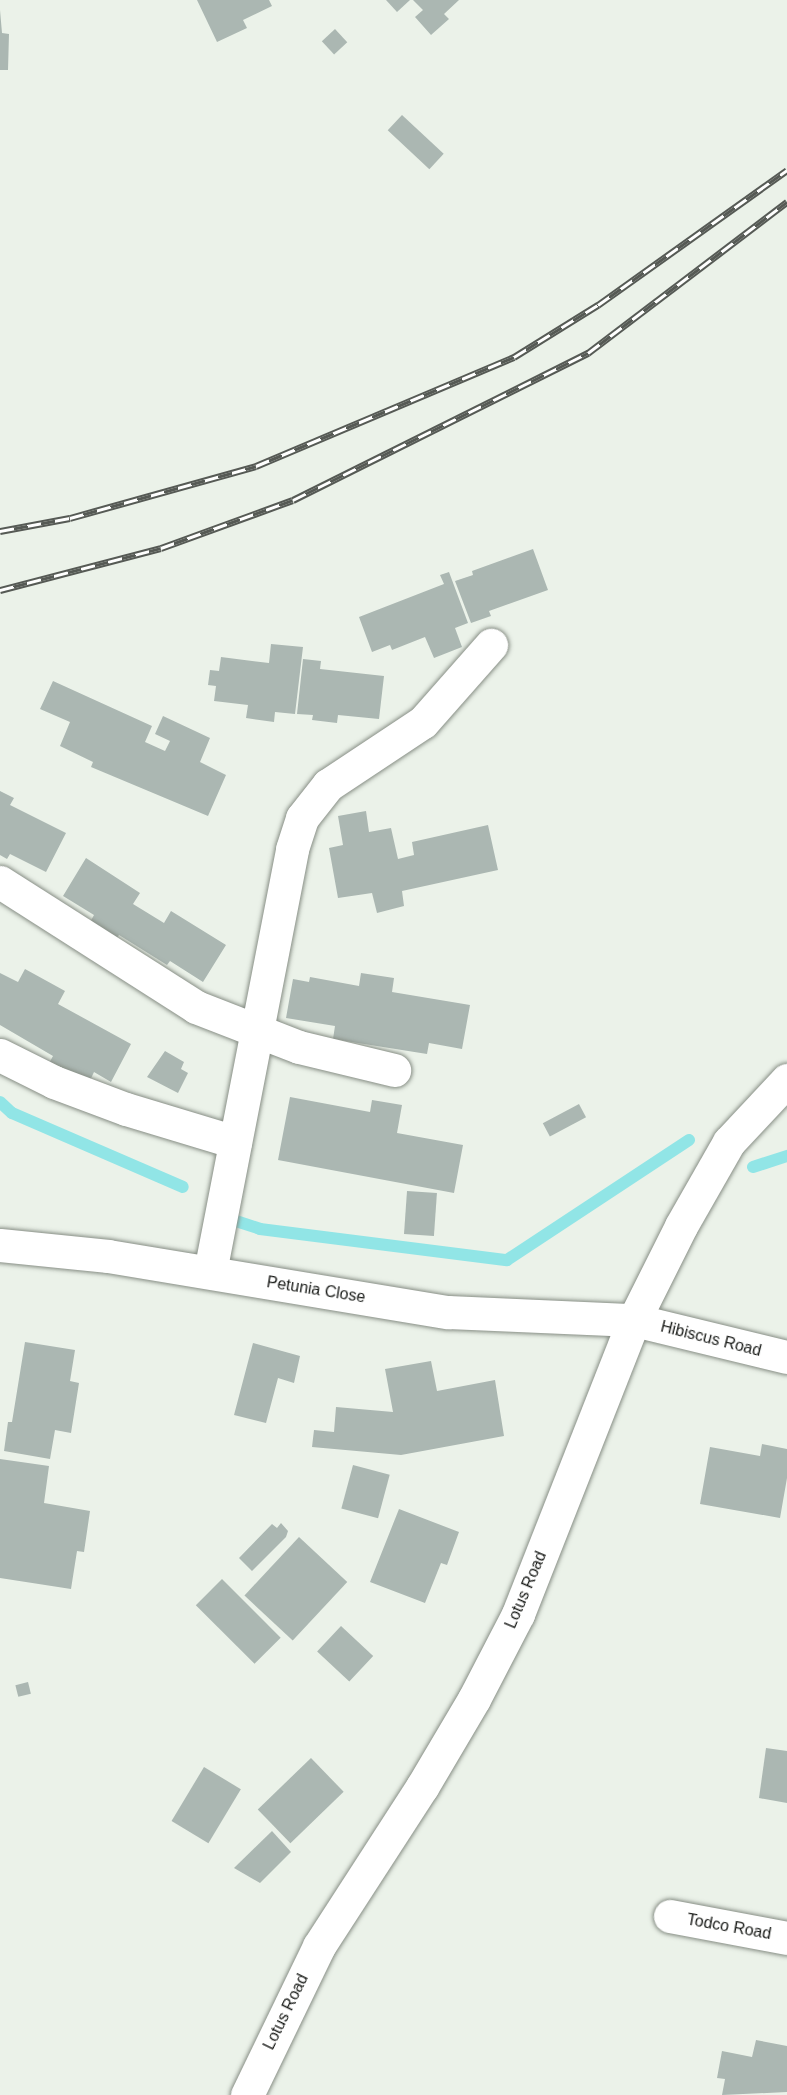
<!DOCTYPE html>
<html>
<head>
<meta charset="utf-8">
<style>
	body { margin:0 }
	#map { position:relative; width:787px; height:2095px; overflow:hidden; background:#ebf2e9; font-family:Arial,sans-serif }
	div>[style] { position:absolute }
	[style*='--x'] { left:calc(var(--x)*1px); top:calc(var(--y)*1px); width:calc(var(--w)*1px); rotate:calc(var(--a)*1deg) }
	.stream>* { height:12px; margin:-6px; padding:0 6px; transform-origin:6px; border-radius:6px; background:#91e5e6 }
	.building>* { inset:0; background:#abb7b2; transform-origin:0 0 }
	.roads { filter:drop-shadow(0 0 2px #878e85) drop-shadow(0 0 2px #878e85) }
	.minor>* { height:33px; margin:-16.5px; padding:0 16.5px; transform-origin:16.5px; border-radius:16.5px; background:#fff }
	.rail>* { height:7px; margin-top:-3.5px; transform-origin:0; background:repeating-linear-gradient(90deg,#fff 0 14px,#565a55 0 28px); box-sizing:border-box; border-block:2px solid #565a55 }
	span { translate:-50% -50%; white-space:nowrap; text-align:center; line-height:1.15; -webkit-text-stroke:6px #fff; paint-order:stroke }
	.street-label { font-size:16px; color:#181a17 }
</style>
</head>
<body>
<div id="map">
	<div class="stream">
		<i style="--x:0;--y:1102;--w:16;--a:43"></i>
		<i style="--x:12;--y:1113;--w:186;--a:23.4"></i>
		<i style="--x:753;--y:1167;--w:36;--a:-18"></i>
		<i style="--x:236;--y:1221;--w:25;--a:18"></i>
		<i style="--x:260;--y:1229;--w:249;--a:7.2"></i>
		<i style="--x:507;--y:1260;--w:218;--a:-33.4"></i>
	</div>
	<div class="building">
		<i style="clip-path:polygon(197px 0,269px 0,272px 6px,243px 20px,247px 28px,217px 42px)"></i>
		<i style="clip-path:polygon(386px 0,410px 0,397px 12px)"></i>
		<i style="clip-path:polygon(413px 0,459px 0,444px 14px,449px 19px,431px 35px,415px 17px,423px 10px)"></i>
		<i style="clip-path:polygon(0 10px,2px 33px,9px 34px,8px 70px,0 70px)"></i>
		<i style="left:335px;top:29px;width:18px;height:18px;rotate:47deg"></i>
		<i style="left:402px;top:115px;width:57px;height:21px;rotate:43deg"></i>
		<i style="clip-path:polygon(533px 549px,548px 590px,489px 611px,491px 616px,471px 623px,455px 581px,473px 575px,472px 571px)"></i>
		<i style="clip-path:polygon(449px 572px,468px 623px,455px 628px,462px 647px,434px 658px,425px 637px,392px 650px,390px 645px,372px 652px,359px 617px,444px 584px,440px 575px)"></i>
		<i style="clip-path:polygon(271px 644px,303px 647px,295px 714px,275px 712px,274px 722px,246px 718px,248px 705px,214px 701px,216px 686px,208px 685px,210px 670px,219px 671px,221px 657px,269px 663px)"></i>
		<i style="clip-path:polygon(303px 659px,321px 661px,320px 669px,384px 676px,379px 719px,338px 715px,337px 723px,312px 720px,313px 715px,297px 714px)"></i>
		<i style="clip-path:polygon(53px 681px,152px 726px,145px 742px,165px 751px,170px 741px,155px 734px,163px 716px,210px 738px,200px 762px,226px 775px,208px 816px,91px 767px,93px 762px,60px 746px,70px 722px,40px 709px)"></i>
		<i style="clip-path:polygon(0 791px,14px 798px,10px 805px,66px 833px,46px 872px,10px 854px,7px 859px,0 855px)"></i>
		<i style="clip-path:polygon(366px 811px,369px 832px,391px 828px,398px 859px,414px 855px,412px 842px,488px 825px,498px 870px,402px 891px,404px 906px,377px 913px,372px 893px,338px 898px,329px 848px,343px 845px,338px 816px)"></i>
		<i style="clip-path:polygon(86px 858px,140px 893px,133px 904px,164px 923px,171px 911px,226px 945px,203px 982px,170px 961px,167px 965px,119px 935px,115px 941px,89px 924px,94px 915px,63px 896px)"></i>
		<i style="clip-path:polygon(25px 969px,65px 991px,58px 1004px,131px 1044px,111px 1082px,94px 1072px,85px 1091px,45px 1071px,53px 1056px,0 1025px,0 973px,18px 982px)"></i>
		<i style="clip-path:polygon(361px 973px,394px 978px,392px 992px,470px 1005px,462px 1049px,429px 1043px,427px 1054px,333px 1039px,335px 1026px,286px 1018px,293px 979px,309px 982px,310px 977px,359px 986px)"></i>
		<i style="clip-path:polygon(165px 1051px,184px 1062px,181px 1069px,188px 1073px,178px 1093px,147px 1077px)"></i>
		<i style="clip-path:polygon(290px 1097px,370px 1112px,372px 1100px,402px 1105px,397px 1133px,463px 1145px,454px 1193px,278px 1160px)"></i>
		<i style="left:579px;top:1104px;width:15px;height:41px;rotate:62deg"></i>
		<i style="left:407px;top:1191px;width:30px;height:43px;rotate:4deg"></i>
		<i style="clip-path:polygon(25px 1342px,75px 1350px,70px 1381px,79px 1383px,71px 1433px,55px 1430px,50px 1459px,4px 1451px,8px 1422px,12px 1422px)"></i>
		<i style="clip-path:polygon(253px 1343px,300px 1356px,294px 1383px,278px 1378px,266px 1423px,234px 1415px)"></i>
		<i style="clip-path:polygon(431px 1361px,437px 1391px,495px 1380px,504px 1436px,401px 1455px,312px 1447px,314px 1430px,334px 1432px,336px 1407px,393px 1412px,385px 1369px)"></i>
		<i style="clip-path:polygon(762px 1444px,787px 1449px,787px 1478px,780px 1518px,700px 1504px,710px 1447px,760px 1456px)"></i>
		<i style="clip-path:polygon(0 1459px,49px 1466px,44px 1503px,90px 1511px,84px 1552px,77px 1551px,71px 1589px,0 1578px)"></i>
		<i style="left:353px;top:1465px;width:38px;height:45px;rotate:15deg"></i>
		<i style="clip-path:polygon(399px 1509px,459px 1532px,447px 1565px,441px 1563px,425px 1603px,370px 1582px)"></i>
		<i style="clip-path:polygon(281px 1523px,288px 1531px,286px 1537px,252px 1571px,239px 1558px,272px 1524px,277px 1528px)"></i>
		<i style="left:299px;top:1537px;width:66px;height:80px;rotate:43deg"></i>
		<i style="left:222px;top:1579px;width:83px;height:37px;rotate:45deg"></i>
		<i style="left:341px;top:1626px;width:44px;height:35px;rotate:43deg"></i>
		<i style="left:28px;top:1682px;width:12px;height:13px;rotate:76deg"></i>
		<i style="clip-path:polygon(766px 1748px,787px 1751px,787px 1803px,759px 1798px)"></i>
		<i style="left:311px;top:1758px;width:47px;height:74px;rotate:46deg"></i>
		<i style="left:204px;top:1767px;width:43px;height:63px;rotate:31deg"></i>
		<i style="clip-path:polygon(272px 1831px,291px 1852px,260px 1883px,234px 1868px)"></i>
		<i style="clip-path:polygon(756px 2040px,787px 2046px,787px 2092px,722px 2095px,725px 2079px,717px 2078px,722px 2051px,752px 2057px)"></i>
	</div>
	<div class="roads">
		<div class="minor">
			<i style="--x:0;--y:882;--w:232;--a:32.5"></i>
			<i style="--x:196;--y:1007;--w:110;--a:21.2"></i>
			<i style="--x:299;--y:1047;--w:98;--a:13.6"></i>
			<i style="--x:0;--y:1055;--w:60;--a:26.6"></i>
			<i style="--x:54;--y:1082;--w:77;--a:20.6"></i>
			<i style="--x:126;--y:1109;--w:114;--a:16.8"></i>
			<i style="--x:0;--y:1245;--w:109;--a:5.8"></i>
			<i style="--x:108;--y:1256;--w:345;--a:9.4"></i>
			<i style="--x:448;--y:1312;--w:186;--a:2.5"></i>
			<i style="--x:634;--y:1320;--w:157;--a:13.6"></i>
			<i style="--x:210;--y:1272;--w:431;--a:-79"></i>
			<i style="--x:292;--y:849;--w:33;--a:-72"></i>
			<i style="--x:302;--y:818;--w:42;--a:-51.8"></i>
			<i style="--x:328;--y:785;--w:114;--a:-33.6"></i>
			<i style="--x:423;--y:722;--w:103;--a:-48.6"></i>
			<i style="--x:670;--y:1916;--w:119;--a:10.6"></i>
			<i style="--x:247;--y:2095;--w:165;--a:-64.2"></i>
			<i style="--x:319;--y:1946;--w:189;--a:-57.1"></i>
			<i style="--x:422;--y:1787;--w:102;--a:-59.4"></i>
			<i style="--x:474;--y:1699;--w:96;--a:-62.6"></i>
			<i style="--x:518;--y:1614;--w:316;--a:-68.5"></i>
			<i style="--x:634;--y:1320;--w:105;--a:-63.4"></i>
			<i style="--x:681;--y:1226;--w:97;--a:-60.3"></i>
			<i style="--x:729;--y:1142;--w:85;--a:-46.9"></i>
		</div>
	</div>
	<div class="rail">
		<i style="--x:0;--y:531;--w:71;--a:-10.5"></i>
		<i style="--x:70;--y:518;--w:193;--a:-15.6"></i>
		<i style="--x:256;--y:466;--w:280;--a:-22.9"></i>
		<i style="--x:514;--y:357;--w:99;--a:-31.8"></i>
		<i style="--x:598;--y:305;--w:232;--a:-35.5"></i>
		<i style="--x:0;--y:590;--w:166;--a:-14.6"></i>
		<i style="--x:161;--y:548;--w:140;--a:-20"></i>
		<i style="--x:293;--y:500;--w:330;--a:-26.5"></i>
		<i style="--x:588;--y:353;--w:250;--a:-37.2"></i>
	</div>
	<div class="street-label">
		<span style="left:316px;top:1290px;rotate:9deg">Petunia Close</span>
		<span style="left:711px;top:1339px;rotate:14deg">Hibiscus Road</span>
		<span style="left:526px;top:1590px;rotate:-67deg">Lotus Road</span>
		<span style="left:729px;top:1927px;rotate:10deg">Todco Road</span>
		<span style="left:286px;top:2012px;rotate:-64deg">Lotus Road</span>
	</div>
</div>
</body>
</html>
